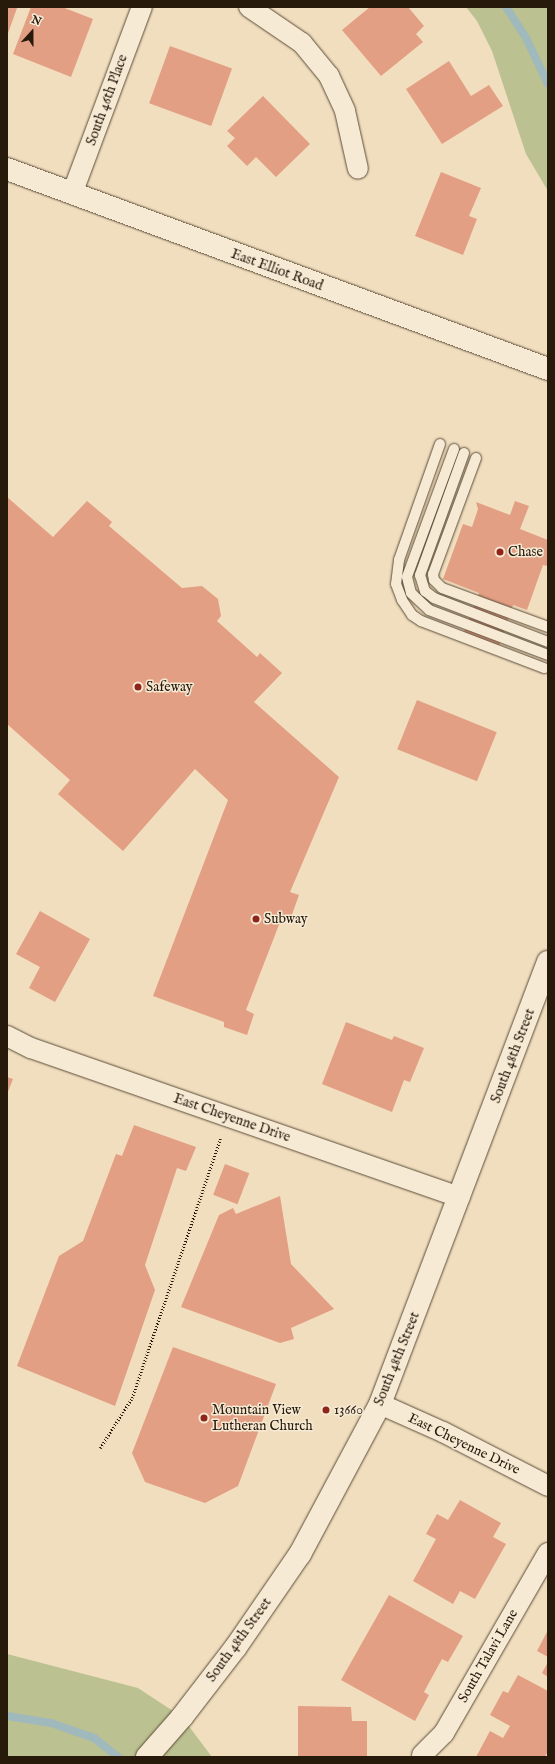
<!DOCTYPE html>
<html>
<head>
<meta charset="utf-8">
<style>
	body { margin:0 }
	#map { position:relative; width:555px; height:1764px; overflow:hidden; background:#f1debe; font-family:"IM FELL English",serif }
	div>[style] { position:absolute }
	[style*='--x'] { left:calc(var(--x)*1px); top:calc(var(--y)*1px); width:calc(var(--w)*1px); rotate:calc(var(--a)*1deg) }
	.green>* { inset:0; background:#bbc190 }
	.stream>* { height:8px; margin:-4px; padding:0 4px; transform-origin:4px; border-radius:4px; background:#a0b9bc }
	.building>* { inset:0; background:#e39f83; transform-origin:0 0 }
	.path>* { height:2.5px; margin-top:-1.25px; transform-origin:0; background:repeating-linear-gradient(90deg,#271a0b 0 1px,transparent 0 3px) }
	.roads { filter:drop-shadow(0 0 1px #5a4b38) drop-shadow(0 0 1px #5a4b38) }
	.service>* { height:10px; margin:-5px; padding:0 5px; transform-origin:5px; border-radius:5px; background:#f6ead5 }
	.minor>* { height:20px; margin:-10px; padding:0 10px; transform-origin:10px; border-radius:10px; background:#f6ead5 }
	.secondary>* { height:22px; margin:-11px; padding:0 11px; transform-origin:11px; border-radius:11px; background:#f6ead5 }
	.dots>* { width:11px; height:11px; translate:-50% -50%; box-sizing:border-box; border:2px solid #f6ead5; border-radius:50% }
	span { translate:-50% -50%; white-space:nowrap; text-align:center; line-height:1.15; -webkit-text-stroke:3px #f6ead5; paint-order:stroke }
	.street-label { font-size:14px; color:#271a0b }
	.poi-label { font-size:14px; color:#271a0b }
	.left { translate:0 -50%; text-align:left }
	.frame { position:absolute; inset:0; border:8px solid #271a0b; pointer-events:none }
	.north { position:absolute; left:12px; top:12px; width:40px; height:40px; -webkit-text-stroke:3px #f6ead5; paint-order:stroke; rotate:21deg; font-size:11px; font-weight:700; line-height:16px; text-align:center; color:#271a0b }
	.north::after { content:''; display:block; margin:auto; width:14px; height:18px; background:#271a0b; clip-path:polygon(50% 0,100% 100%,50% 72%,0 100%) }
</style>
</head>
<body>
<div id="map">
	<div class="green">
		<i style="clip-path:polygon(466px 7px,548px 7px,548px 191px,526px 154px,492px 51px,477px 21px)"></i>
		<i style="clip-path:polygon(7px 1654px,138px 1688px,182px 1717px,212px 1757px,7px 1757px)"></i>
	</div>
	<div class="stream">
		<i style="--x:506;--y:7;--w:37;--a:57"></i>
		<i style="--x:526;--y:38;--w:51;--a:64.4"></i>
		<i style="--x:7;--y:1716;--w:45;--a:9"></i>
		<i style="--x:51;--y:1723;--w:46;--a:19.2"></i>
		<i style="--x:94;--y:1738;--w:31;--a:38"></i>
	</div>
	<div class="building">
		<i style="clip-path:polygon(7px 7px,17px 8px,7px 36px)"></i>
		<i style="clip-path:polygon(31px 7px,62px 7px,93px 19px,71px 77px,13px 54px)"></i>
		<i style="clip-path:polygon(370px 7px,408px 7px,424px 26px,416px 34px,423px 42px,381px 76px,342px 30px)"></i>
		<i style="left:170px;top:46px;width:66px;height:61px;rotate:20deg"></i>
		<i style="clip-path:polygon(449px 61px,471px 96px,489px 85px,503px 106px,442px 144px,406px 89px)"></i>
		<i style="clip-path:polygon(263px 96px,310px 144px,276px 177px,256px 157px,247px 166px,227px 146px,235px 138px,227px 131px)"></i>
		<i style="clip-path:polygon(441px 172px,481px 188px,469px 216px,477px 219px,463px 255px,415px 236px)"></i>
		<i style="clip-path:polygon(7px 497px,53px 537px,87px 501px,112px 522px,109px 526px,182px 588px,202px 586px,218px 599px,221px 616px,217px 621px,257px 657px,260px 653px,282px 673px,254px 702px,339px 777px,290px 892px,299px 895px,290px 920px,282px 917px,246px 1010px,254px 1014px,247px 1035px,224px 1027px,224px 1022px,153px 996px,228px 800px,195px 769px,123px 851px,58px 794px,70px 780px,7px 724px)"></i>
		<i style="clip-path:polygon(515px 501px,529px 506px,520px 529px,548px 540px,548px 566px,543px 565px,527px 610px,513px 605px,499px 646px,464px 632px,479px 593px,443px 579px,463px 524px,472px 527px,478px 509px,476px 502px,510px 515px)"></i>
		<i style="left:417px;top:700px;width:86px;height:53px;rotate:22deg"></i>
		<i style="clip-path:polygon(40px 911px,90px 939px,55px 1002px,29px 988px,40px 967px,16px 954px)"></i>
		<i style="clip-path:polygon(346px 1022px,392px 1040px,394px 1036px,424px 1048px,410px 1082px,404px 1080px,392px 1112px,322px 1084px)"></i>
		<i style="clip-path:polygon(7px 1077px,13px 1079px,7px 1094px)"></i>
		<i style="clip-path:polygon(134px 1125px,196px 1147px,186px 1171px,177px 1168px,145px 1265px,155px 1290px,115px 1406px,17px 1366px,59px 1256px,83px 1241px,116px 1154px,122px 1156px)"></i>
		<i style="left:225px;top:1164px;width:26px;height:33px;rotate:21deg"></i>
		<i style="clip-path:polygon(280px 1196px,291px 1264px,334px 1309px,291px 1328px,294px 1339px,280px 1343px,181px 1307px,219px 1215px,233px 1208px,236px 1214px)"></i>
		<i style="clip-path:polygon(173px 1347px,276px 1384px,238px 1486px,205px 1503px,145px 1482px,132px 1453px)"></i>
		<i style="clip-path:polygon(460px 1500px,501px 1523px,493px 1537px,506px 1544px,475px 1599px,460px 1591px,453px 1604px,413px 1581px,436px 1539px,426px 1534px,437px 1514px,448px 1520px)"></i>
		<i style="clip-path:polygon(389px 1595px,463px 1636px,448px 1662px,442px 1659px,424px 1692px,429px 1695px,415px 1721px,341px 1680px)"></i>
		<i style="clip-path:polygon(548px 1630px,548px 1657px,537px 1651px)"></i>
		<i style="clip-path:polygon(548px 1662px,548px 1677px,542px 1673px)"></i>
		<i style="clip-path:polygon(518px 1675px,548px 1691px,548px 1751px,545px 1757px,476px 1757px,490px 1731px,503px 1738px,510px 1726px,490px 1715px,503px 1691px,508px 1693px)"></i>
		<i style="clip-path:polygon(298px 1706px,351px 1707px,352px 1721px,367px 1721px,367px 1757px,298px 1757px)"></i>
	</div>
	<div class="path">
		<i style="--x:100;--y:1448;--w:59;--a:-57.4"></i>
		<i style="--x:132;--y:1398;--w:274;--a:-71.2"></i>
	</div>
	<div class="roads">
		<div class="service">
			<i style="--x:440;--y:444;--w:123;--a:109.5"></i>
			<i style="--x:399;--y:560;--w:24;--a:97"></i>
			<i style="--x:396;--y:584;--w:17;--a:69"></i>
			<i style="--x:402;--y:600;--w:18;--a:56"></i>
			<i style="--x:412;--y:615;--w:11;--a:34"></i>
			<i style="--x:421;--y:621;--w:132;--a:20.9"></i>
			<i style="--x:454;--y:449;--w:136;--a:110.2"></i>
			<i style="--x:407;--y:577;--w:16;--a:76"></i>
			<i style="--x:411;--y:593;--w:25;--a:43"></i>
			<i style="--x:429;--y:610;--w:127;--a:20.7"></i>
			<i style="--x:464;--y:453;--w:130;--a:109.8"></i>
			<i style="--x:420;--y:575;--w:17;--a:73"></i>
			<i style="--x:425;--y:591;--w:11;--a:38"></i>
			<i style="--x:434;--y:598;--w:122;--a:21.1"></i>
			<i style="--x:476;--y:458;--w:124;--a:110.3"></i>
			<i style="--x:433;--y:574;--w:6;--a:81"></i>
			<i style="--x:434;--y:580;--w:11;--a:45"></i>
			<i style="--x:442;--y:588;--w:113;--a:20.2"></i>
		</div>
		<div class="minor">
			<i style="--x:249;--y:7;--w:64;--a:34.2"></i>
			<i style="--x:302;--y:43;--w:43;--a:50.7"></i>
			<i style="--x:329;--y:76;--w:38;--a:65"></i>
			<i style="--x:345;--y:111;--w:59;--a:77.4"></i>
			<i style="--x:72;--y:194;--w:200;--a:-69.5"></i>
			<i style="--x:7;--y:1036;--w:27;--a:27"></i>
			<i style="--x:31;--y:1048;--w:454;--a:19.2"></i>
			<i style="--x:380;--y:1404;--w:69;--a:24"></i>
			<i style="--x:443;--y:1432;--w:118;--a:27.2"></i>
			<i style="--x:422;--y:1755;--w:31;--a:-45"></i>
			<i style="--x:444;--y:1733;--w:208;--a:-60"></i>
		</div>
		<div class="secondary">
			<i style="--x:7;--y:169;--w:577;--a:20.29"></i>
			<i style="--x:147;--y:1757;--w:53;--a:-48.8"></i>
			<i style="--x:182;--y:1717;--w:88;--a:-52.4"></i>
			<i style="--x:236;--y:1647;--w:113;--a:-55.5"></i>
			<i style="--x:300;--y:1554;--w:170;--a:-61.9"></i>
			<i style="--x:380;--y:1404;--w:473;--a:-69.2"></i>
		</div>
	</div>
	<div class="dots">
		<i style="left:500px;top:552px;background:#8f2418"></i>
		<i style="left:138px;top:687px;background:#8f2418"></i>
		<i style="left:256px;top:919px;background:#8f2418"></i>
		<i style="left:326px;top:1410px;background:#8f2418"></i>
		<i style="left:204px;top:1418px;background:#8f2418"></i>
	</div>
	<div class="street-label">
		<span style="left:107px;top:100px;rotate:-70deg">South 46th Place</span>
		<span style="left:277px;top:270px;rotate:20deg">East Elliot Road</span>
		<span style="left:513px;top:1056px;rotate:-69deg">South 48th Street</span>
		<span style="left:232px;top:1118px;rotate:19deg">East Cheyenne Drive</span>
		<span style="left:397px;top:1359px;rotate:-68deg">South 48th Street</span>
		<span style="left:464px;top:1444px;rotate:26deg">East Cheyenne Drive</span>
		<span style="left:239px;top:1640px;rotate:-54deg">South 48th Street</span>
		<span style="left:488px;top:1656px;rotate:-60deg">South Talavi Lane</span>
	</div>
	<div class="poi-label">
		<span class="left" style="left:508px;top:552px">Chase</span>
		<span class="left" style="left:146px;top:687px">Safeway</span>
		<span class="left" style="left:264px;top:919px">Subway</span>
		<span class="left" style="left:212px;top:1418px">Mountain View<br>Lutheran Church</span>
		<span class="left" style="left:334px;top:1410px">13660</span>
	</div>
	<div class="frame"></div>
	<div class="north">N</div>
</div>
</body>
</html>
